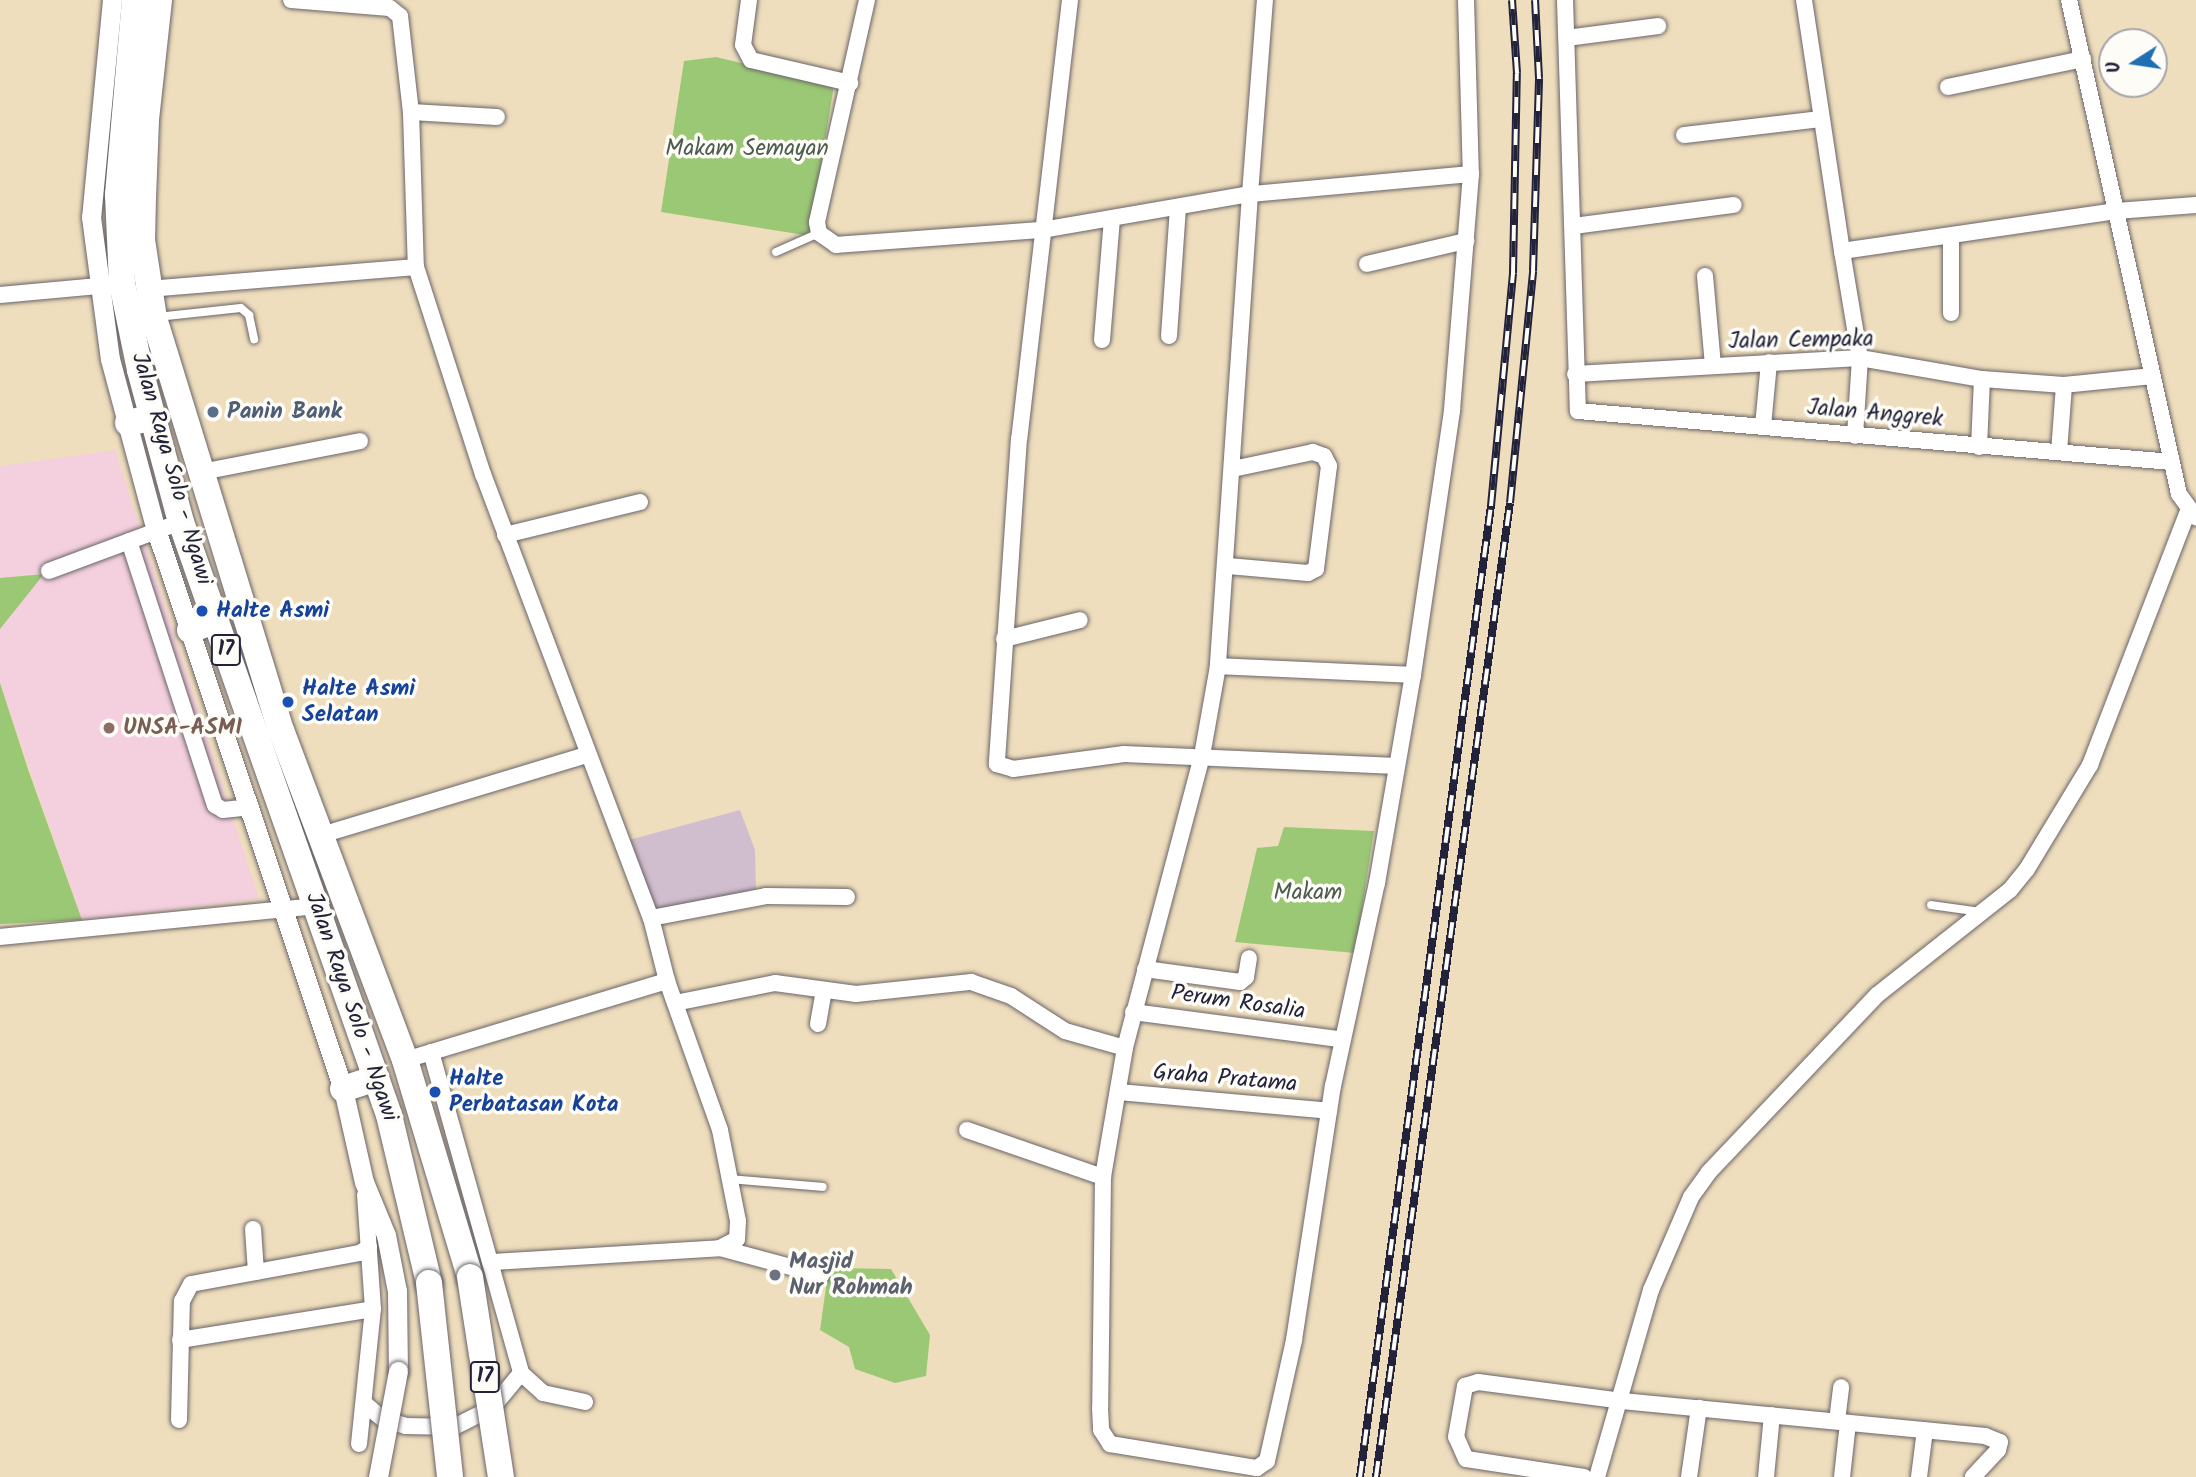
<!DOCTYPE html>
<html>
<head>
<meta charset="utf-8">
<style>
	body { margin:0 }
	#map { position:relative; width:2196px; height:1477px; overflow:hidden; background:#efdebd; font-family:Kalam,sans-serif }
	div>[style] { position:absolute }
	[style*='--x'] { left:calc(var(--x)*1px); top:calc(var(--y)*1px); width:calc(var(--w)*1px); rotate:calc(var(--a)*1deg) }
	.built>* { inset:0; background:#f4cfde }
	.industrial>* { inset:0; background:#d0bdce }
	.green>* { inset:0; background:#9bc875 }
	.roads { filter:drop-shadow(0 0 2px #6a6468) drop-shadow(0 0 2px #6a6468) }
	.service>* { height:8px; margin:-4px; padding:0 4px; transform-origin:4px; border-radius:4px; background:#fff }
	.minor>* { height:16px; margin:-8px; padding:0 8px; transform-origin:8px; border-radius:8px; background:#fff }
	.tertiary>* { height:19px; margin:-9.5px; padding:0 9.5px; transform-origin:9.5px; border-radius:9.5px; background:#fff }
	.trunk>* { height:26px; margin:-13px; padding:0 13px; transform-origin:13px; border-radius:13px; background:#fff }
	.rail>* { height:8px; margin-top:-4px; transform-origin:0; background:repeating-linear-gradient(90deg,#fdfcf7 0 16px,#22223b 0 32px); box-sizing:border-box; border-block:2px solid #22223b }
	.bridges { filter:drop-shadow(0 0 2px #6a6468) drop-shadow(0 0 2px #6a6468) }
	.tertiary-bridge>* { height:19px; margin:-9.5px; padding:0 9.5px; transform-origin:9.5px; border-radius:9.5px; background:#fff }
	.trunk-bridge>* { height:26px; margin:-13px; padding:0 13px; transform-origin:13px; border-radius:13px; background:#fff }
	.dots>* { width:19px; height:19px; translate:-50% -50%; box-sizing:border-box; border:4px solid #fdfcf7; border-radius:50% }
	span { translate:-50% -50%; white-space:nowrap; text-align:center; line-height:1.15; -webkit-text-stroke:7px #fdfcf7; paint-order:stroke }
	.shield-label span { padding:2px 5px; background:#fdfcf7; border:2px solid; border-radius:5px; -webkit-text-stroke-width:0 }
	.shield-label { font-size:21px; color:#22223b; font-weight:700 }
	.park-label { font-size:23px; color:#4c5c4f }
	.street-label { font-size:23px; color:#22223b }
	.service-label { font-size:23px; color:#4e5e75; font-weight:700 }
	.left { translate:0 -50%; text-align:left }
	.transit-label { font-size:23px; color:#164399; font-weight:700 }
	.education-label { font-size:23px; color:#785e54; font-weight:700 }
	.worship-label { font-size:23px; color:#5b616d; font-weight:700 }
	.north { position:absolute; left:2098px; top:28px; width:70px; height:70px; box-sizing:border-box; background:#fdfcf7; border:2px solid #a5a5ac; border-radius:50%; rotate:258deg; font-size:19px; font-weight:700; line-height:28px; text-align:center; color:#22223b }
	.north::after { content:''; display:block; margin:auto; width:24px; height:32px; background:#1f6fb2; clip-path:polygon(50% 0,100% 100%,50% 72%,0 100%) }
</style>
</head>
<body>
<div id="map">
	<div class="built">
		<i style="clip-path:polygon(115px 450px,259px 899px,82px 920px,0 683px,0 629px,43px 574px,0 578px,0 466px)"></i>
	</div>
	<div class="industrial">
		<i style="clip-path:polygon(740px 810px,755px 850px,756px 892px,654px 913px,629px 840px)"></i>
	</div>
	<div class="green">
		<i style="clip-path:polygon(716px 57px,834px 85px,813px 215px,810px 231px,804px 235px,661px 212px,684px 61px)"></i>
		<i style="clip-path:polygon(44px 574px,0 629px,0 578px)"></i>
		<i style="clip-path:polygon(0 683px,29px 772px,82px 920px,0 924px)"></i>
		<i style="clip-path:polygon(1284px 827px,1374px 831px,1355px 953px,1235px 942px,1257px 848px,1278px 846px)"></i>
		<i style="clip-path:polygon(837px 1268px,891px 1269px,930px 1335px,926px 1376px,895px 1383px,855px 1369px,849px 1347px,820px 1330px,827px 1280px)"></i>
	</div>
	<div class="roads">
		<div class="service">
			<i style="--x:776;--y:252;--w:47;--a:-23.8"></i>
			<i style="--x:157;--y:317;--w:84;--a:-6.1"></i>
			<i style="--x:241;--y:308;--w:11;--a:41"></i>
			<i style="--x:249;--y:315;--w:25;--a:78"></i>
			<i style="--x:1931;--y:905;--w:50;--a:8"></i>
			<i style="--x:730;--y:1179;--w:93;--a:4.9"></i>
		</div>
		<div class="minor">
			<i style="--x:291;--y:0;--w:99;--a:4.6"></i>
			<i style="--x:390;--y:8;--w:13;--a:39"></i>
			<i style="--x:400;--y:16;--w:97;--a:83.5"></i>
			<i style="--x:411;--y:112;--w:155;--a:88.2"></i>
			<i style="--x:416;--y:267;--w:218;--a:72.1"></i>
			<i style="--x:483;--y:474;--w:475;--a:69.3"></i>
			<i style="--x:651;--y:918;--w:65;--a:75.7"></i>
			<i style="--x:667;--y:981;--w:158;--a:70.4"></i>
			<i style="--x:720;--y:1130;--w:93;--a:78.8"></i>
			<i style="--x:738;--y:1221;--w:18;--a:93"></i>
			<i style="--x:737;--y:1239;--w:19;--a:152"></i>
			<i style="--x:749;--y:0;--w:45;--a:97.6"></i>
			<i style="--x:743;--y:45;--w:17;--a:62"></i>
			<i style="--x:751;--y:60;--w:102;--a:13.1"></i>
			<i style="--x:867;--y:0;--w:228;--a:102.7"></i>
			<i style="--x:817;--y:222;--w:11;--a:80"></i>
			<i style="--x:819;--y:233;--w:21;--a:35"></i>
			<i style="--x:836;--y:245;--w:207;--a:-4.2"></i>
			<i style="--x:1042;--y:230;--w:211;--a:-9.8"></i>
			<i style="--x:1250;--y:194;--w:195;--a:-85.6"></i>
			<i style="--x:1070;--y:0;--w:441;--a:96.6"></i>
			<i style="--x:1019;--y:438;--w:327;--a:93.9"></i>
			<i style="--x:997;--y:764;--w:17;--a:17"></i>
			<i style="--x:1013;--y:769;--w:112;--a:-7.7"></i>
			<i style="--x:1124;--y:754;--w:273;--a:2.5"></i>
			<i style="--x:1466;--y:0;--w:174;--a:88.4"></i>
			<i style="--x:1471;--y:174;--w:222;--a:174.8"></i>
			<i style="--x:1250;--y:194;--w:473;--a:93.9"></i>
			<i style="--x:1218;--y:666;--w:91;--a:100.1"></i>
			<i style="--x:1202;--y:756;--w:302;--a:104.8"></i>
			<i style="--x:1125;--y:1048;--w:131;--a:99.7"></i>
			<i style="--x:1103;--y:1177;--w:231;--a:90.7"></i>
			<i style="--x:1100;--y:1408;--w:22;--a:87"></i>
			<i style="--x:1101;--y:1430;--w:17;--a:57"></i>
			<i style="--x:1110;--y:1444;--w:149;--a:9.3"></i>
			<i style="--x:1257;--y:1468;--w:12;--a:-35"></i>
			<i style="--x:1267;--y:1461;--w:124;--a:-77.4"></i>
			<i style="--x:1294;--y:1340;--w:257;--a:-81.3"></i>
			<i style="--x:1333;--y:1086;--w:208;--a:-77.8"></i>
			<i style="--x:1377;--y:883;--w:211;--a:-80.2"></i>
			<i style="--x:1413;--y:675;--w:268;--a:-81.6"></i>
			<i style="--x:1452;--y:410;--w:237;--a:-85.4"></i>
			<i style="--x:1565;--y:0;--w:411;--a:88.2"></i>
			<i style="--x:1578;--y:411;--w:596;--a:4.91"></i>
			<i style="--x:1804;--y:0;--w:254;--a:81.4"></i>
			<i style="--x:1842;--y:251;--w:277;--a:-8.3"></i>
			<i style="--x:2116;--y:211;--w:80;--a:-4.3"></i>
			<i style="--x:2069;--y:0;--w:506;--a:77.45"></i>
			<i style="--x:2179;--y:494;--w:29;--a:54"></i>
			<i style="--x:1567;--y:38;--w:92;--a:-7.5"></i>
			<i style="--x:1948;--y:87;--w:138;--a:-11.7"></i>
			<i style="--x:411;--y:112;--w:86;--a:3.3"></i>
			<i style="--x:1684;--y:135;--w:138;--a:-6.7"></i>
			<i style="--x:1574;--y:226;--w:161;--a:-7.5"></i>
			<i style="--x:1951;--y:236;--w:77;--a:90"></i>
			<i style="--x:1842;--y:251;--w:109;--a:80.5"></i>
			<i style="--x:1860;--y:358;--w:78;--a:93.7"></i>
			<i style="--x:1367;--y:264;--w:102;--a:-13.1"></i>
			<i style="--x:1705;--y:276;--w:90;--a:84.9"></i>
			<i style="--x:148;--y:289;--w:269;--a:-4.7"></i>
			<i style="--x:0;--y:295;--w:110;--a:-5.2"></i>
			<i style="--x:1169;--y:336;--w:129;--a:-86"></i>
			<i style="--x:1102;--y:340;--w:121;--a:-85.3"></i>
			<i style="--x:1575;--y:374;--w:285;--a:-3.2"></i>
			<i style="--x:1860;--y:358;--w:124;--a:9.8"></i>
			<i style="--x:1982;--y:379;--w:82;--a:4.2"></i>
			<i style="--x:2064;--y:385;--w:89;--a:-5.8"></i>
			<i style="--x:1763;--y:426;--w:64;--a:-84.6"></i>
			<i style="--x:1979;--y:447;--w:68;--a:-87.5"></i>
			<i style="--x:2059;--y:452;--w:67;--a:-85.7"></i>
			<i style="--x:201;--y:472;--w:162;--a:-11"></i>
			<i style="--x:505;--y:535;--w:139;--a:-13.7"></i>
			<i style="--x:129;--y:541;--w:278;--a:72"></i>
			<i style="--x:215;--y:805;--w:9;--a:32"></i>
			<i style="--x:223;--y:810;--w:28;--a:-6"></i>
			<i style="--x:1228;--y:566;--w:80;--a:5"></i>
			<i style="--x:1308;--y:573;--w:9;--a:-27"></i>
			<i style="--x:1316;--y:569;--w:104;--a:-82.8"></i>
			<i style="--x:1329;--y:466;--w:11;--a:-117"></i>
			<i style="--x:1324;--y:456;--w:12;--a:-160"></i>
			<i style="--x:1313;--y:452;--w:82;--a:168"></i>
			<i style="--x:49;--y:571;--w:141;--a:-20.4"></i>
			<i style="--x:1004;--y:639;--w:78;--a:-14"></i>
			<i style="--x:1218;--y:666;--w:195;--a:2.6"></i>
			<i style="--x:318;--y:836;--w:281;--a:-16.8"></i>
			<i style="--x:651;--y:918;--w:117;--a:-10.8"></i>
			<i style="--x:766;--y:896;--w:81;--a:0.7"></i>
			<i style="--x:0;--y:937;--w:318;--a:-5.6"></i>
			<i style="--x:1145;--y:969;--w:96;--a:7.8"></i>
			<i style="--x:1240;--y:982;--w:8;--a:-40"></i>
			<i style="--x:1246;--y:977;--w:19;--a:-81"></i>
			<i style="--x:675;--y:1003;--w:102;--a:-11.3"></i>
			<i style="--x:775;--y:983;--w:82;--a:7.7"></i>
			<i style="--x:856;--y:994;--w:116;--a:-6"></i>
			<i style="--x:971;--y:982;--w:42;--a:19.3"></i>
			<i style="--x:1011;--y:996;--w:64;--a:32.9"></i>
			<i style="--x:1065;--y:1031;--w:62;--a:15.8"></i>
			<i style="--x:1133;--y:1012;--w:206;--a:7.5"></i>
			<i style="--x:818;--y:1024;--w:34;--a:-80"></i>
			<i style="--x:431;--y:1052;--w:333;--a:74.3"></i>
			<i style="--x:521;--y:1373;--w:30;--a:42"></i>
			<i style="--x:543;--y:1393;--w:43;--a:12.1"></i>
			<i style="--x:405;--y:1060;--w:274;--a:-16.8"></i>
			<i style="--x:1118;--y:1092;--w:212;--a:5.1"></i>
			<i style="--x:967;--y:1130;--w:144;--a:19.1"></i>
			<i style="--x:253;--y:1229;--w:43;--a:86"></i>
			<i style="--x:493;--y:1262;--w:227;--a:-3.5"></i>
			<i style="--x:720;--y:1248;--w:105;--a:15"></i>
			<i style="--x:180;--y:1340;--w:195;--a:-9.1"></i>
			<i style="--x:365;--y:1404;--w:23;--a:40"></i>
			<i style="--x:383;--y:1419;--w:24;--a:17"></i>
			<i style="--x:406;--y:1426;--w:48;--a:1.2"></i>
			<i style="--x:454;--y:1427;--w:42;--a:-26.6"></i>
			<i style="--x:492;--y:1408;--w:45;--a:-50.4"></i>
			<i style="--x:179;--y:1420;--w:119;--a:-88.6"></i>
			<i style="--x:182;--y:1301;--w:19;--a:-62"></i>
			<i style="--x:191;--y:1284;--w:172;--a:-10.4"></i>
			<i style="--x:360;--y:1253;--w:11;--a:-34"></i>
			<i style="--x:1837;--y:1421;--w:34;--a:-83"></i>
			<i style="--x:359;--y:1444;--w:136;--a:-84.1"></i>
			<i style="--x:373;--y:1309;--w:114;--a:-94"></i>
			<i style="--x:1584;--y:1477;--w:119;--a:-171.3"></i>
			<i style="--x:1466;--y:1459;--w:24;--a:-114"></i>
			<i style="--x:1456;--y:1437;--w:52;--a:-80"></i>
			<i style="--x:1465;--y:1386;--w:14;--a:-17"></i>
			<i style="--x:1478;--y:1382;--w:145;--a:7.5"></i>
			<i style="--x:1622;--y:1401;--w:365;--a:5.5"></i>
			<i style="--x:1985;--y:1436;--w:16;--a:22"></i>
			<i style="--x:2000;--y:1442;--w:8;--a:104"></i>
			<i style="--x:1998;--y:1450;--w:37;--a:133"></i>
			<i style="--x:1597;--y:1477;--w:195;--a:-73.9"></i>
			<i style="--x:1651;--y:1290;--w:101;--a:-66.7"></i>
			<i style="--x:1691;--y:1197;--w:31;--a:-54"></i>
			<i style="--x:1709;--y:1172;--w:244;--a:-46.5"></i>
			<i style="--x:1877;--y:995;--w:169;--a:-38.3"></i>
			<i style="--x:2010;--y:890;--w:27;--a:-51"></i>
			<i style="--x:2027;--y:869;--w:122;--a:-58.8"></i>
			<i style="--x:2090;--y:765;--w:272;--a:-68.9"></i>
			<i style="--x:1689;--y:1477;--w:70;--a:-81.8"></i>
			<i style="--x:1766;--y:1477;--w:62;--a:-84.5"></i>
			<i style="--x:1842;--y:1477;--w:54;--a:-83.7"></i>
			<i style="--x:1919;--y:1477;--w:47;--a:-82.7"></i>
		</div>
		<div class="tertiary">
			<i style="--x:112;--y:0;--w:218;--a:95.5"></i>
			<i style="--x:91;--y:217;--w:143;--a:82.4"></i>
			<i style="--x:110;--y:359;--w:174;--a:75"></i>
			<i style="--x:155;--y:527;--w:593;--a:71.5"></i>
			<i style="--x:343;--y:1089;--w:95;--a:77.3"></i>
			<i style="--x:364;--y:1182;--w:57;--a:67.5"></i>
			<i style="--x:386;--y:1235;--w:57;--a:78.9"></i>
			<i style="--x:397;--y:1291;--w:80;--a:89.3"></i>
		</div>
		<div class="trunk">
			<i style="--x:135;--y:0;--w:196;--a:95"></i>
			<i style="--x:118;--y:195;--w:88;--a:87.4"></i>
			<i style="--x:122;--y:283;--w:89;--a:78.3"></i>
			<i style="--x:140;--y:370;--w:157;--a:74.9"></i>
			<i style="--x:181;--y:522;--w:628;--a:70.67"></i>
			<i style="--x:389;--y:1115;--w:173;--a:76.6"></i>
			<i style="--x:159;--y:0;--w:121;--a:96.2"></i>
			<i style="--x:146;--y:120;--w:77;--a:92.2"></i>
			<i style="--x:143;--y:197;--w:43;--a:91.3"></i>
			<i style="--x:142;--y:240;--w:79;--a:81.3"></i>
			<i style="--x:154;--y:318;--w:431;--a:72.9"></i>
			<i style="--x:281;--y:730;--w:353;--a:69.4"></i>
			<i style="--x:405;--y:1060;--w:227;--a:73.3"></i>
			<i style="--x:128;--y:423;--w:26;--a:-13"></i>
			<i style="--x:190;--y:630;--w:28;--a:-21"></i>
			<i style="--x:343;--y:1089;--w:35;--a:-18"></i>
		</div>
	</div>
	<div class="rail">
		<i style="--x:1360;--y:1477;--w:980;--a:-82.32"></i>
		<i style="--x:1491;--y:506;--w:234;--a:-84.6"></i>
		<i style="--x:1513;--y:273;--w:200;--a:-88.9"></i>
		<i style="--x:1517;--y:73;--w:73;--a:-93.9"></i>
		<i style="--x:1376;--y:1477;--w:983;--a:-82.17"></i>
		<i style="--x:1510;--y:503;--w:233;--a:-84.3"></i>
		<i style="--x:1533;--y:271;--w:193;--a:-88.2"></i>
		<i style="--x:1539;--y:78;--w:78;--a:-92.9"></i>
	</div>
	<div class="bridges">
		<div class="tertiary-bridge">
			<i style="--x:378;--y:1477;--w:108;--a:-79.3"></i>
		</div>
		<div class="trunk-bridge">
			<i style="--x:470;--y:1277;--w:202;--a:81.2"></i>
			<i style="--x:429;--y:1283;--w:195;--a:83.8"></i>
		</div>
	</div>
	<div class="dots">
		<i style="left:213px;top:412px;background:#5c6f8a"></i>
		<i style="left:202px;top:611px;background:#1a4fb4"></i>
		<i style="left:288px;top:702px;background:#1a4fb4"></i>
		<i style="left:109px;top:728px;background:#8d6e63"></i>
		<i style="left:435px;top:1092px;background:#1a4fb4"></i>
		<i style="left:775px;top:1275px;background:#6b7280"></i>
	</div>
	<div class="shield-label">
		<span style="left:226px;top:650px">17</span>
		<span style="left:485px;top:1377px">17</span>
	</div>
	<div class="park-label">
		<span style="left:747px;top:149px">Makam Semayan</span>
		<span style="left:1308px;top:893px">Makam</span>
	</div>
	<div class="street-label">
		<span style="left:1801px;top:341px;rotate:-1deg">Jalan Cempaka</span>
		<span style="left:1875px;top:414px;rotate:5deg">Jalan Anggrek</span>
		<span style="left:171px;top:469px;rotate:74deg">Jalan Raya Solo - Ngawi</span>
		<span style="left:1238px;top:1003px;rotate:8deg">Perum Rosalia</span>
		<span style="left:351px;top:1007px;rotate:71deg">Jalan Raya Solo - Ngawi</span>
		<span style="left:1225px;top:1079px;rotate:5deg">Graha Pratama</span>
	</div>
	<div class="service-label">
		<span class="left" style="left:227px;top:412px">Panin Bank</span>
	</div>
	<div class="transit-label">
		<span class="left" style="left:216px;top:611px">Halte Asmi</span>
		<span class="left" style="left:302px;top:702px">Halte Asmi<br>Selatan</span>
		<span class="left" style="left:449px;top:1092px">Halte<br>Perbatasan Kota</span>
	</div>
	<div class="education-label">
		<span class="left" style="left:123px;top:728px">UNSA-ASMI</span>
	</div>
	<div class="worship-label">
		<span class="left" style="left:789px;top:1275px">Masjid<br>Nur Rohmah</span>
	</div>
	<div class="north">U</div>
</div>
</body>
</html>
